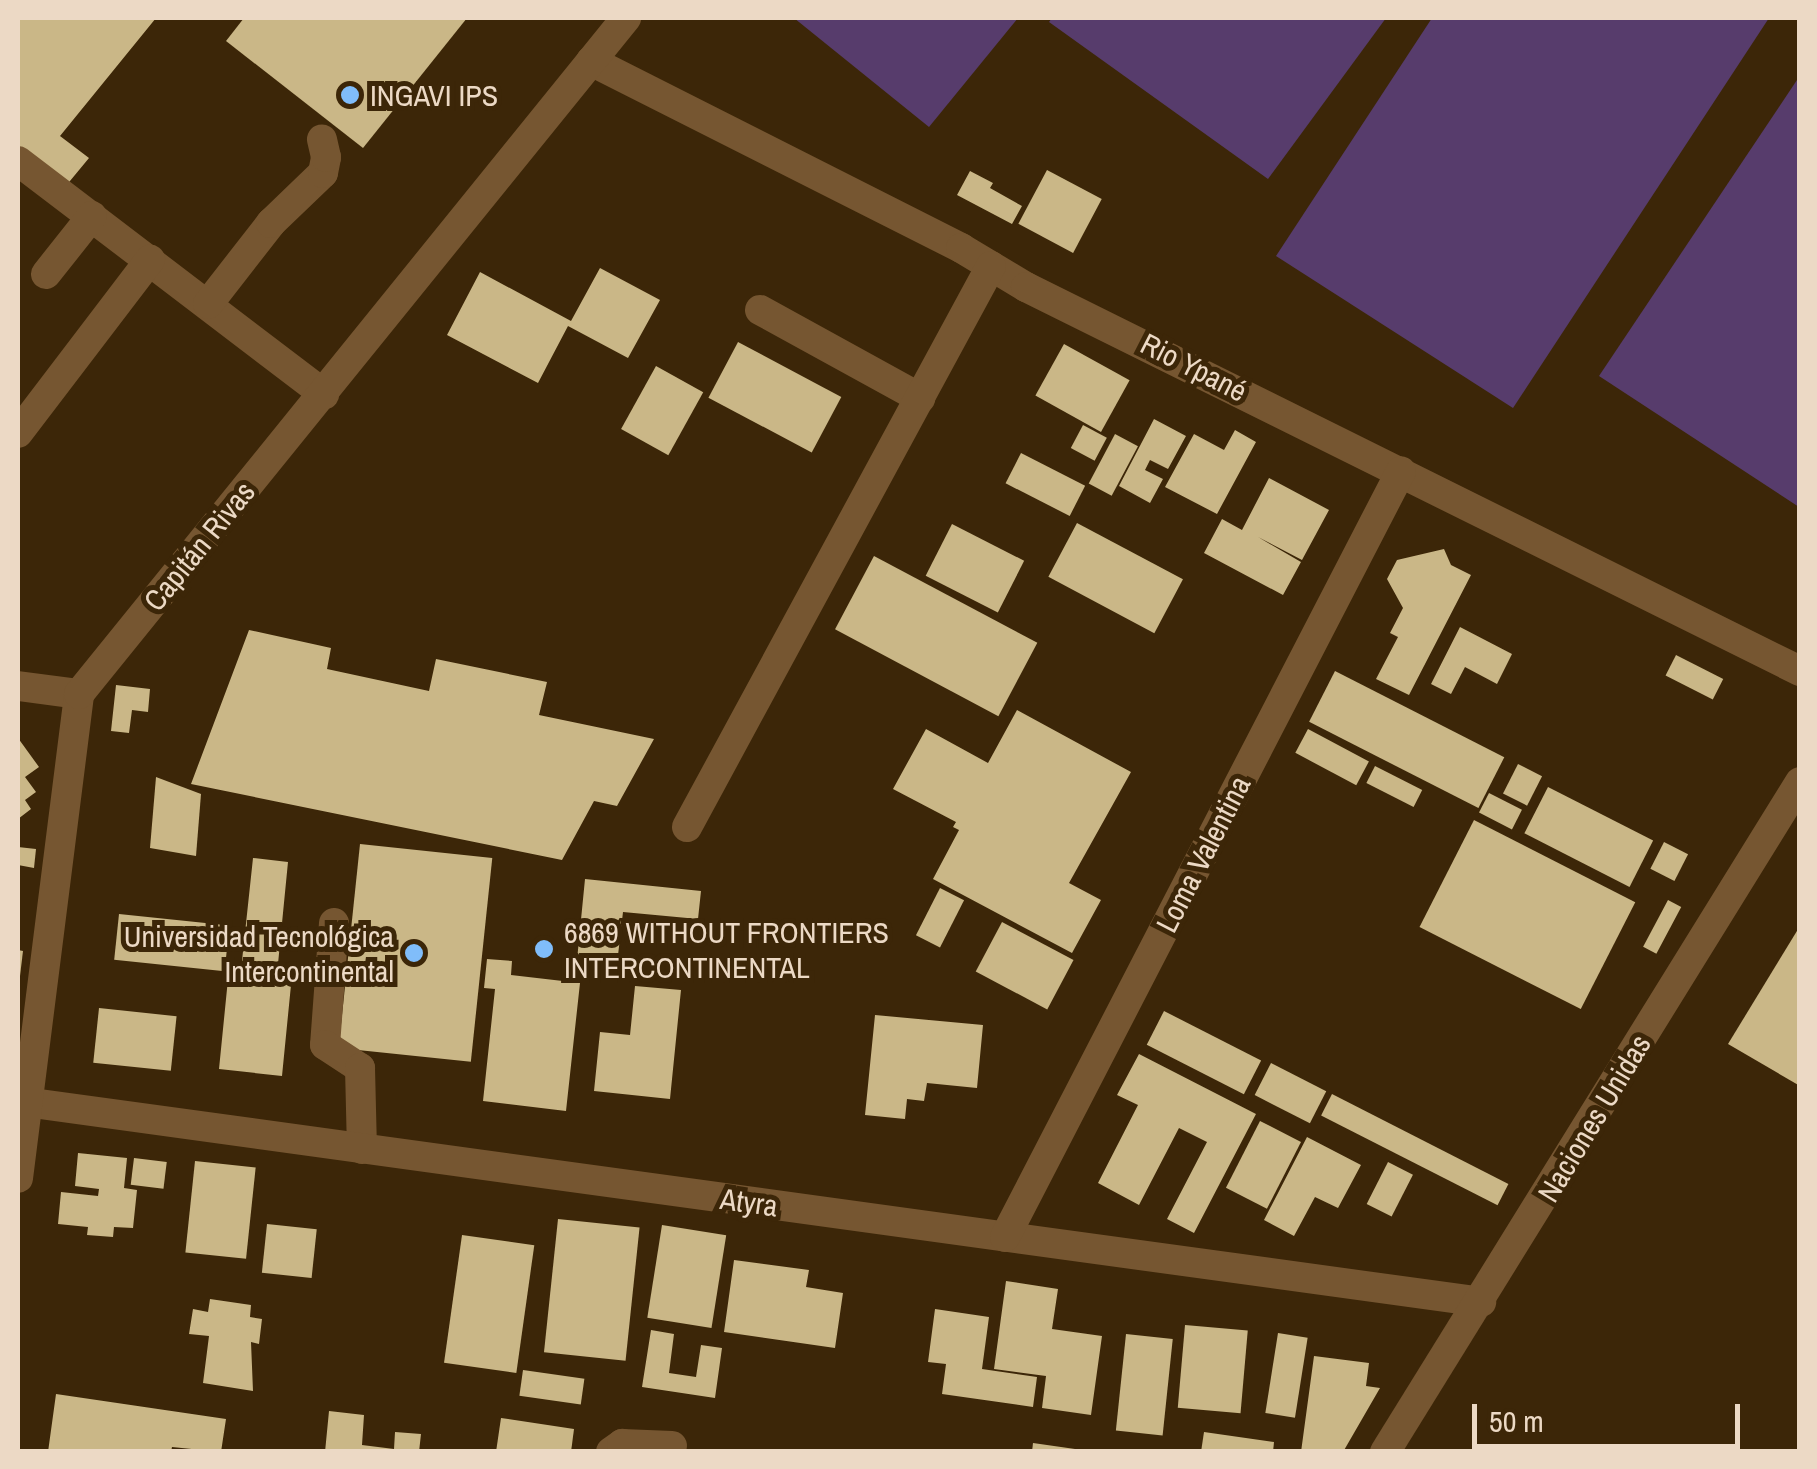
<!DOCTYPE html>
<html>
<head>
<meta charset="utf-8">
<style>
	body { margin:0 }
	#map { position:relative; width:1817px; height:1469px; overflow:hidden; background:#3c2608; font-family:"Archivo Narrow",sans-serif }
	div>[style] { position:absolute }
	[style*='--x'] { left:calc(var(--x)*1px); top:calc(var(--y)*1px); width:calc(var(--w)*1px); rotate:calc(var(--a)*1deg) }
	.green>* { inset:0; background:#573c6c }
	.building>* { inset:0; background:#cab787; transform-origin:0 0 }
	.minor>* { height:30px; margin:-15px; padding:0 15px; transform-origin:15px; border-radius:15px; background:#765631 }
	.dots>* { width:28px; height:28px; translate:-50% -50%; box-sizing:border-box; border:5px solid #3c2608; border-radius:50% }
	span { translate:-50% -50%; white-space:nowrap; text-align:center; line-height:1.15; -webkit-text-stroke:10px #3c2608; paint-order:stroke }
	.poi-label { font-size:30px; color:#ecd9c5 }
	.left { translate:0 -50%; text-align:left }
	.right { translate:-100% -50%; text-align:right }
	.street-label { font-size:30px; color:#ecd9c5 }
	.frame { position:absolute; inset:0; border:20px solid #ecd9c5; pointer-events:none }
	.scale { position:absolute; left:1472px; top:1404px; width:268px; height:45px; box-sizing:border-box; border:5px solid #ecd9c5; border-top:0; padding-left:12px; font-size:30px; line-height:35px; white-space:nowrap; color:#ecd9c5; -webkit-text-stroke:8px #3c2608; paint-order:stroke }
</style>
</head>
<body>
<div id="map">
	<div class="green">
		<i style="clip-path:polygon(794px 18px,1018px 18px,929px 127px)"></i>
		<i style="clip-path:polygon(1052px 18px,1386px 18px,1268px 179px,1049px 22px)"></i>
		<i style="clip-path:polygon(1432px 18px,1769px 18px,1513px 408px,1276px 256px)"></i>
		<i style="clip-path:polygon(1799px 77px,1799px 507px,1599px 376px)"></i>
	</div>
	<div class="building">
		<i style="clip-path:polygon(18px 18px,156px 18px,60px 136px,89px 158px,65px 187px,18px 152px)"></i>
		<i style="clip-path:polygon(244px 18px,467px 18px,363px 148px,226px 41px)"></i>
		<i style="left:1047px;top:170px;width:62px;height:61px;rotate:28deg"></i>
		<i style="clip-path:polygon(970px 171px,993px 183px,990px 188px,1022px 206px,1012px 224px,957px 195px)"></i>
		<i style="clip-path:polygon(600px 268px,660px 300px,628px 358px,568px 326px,538px 383px,447px 335px,480px 272px,571px 321px)"></i>
		<i style="left:738px;top:342px;width:117px;height:63px;rotate:28deg"></i>
		<i style="left:1064px;top:344px;width:75px;height:59px;rotate:29deg"></i>
		<i style="left:656px;top:366px;width:54px;height:72px;rotate:29deg"></i>
		<i style="clip-path:polygon(1154px 419px,1186px 436px,1168px 469px,1150px 460px,1145px 470px,1163px 479px,1150px 503px,1119px 486px)"></i>
		<i style="left:1083px;top:425px;width:27px;height:26px;rotate:28deg"></i>
		<i style="clip-path:polygon(1235px 430px,1256px 442px,1217px 514px,1165px 487px,1194px 434px,1224px 450px)"></i>
		<i style="left:1115px;top:434px;width:26px;height:56px;rotate:28deg"></i>
		<i style="left:1021px;top:453px;width:72px;height:34px;rotate:27deg"></i>
		<i style="clip-path:polygon(1269px 478px,1329px 510px,1302px 560px,1258px 537px,1301px 562px,1283px 595px,1204px 553px,1222px 519px,1242px 530px)"></i>
		<i style="left:1077px;top:523px;width:120px;height:61px;rotate:28deg"></i>
		<i style="left:952px;top:524px;width:81px;height:58px;rotate:27deg"></i>
		<i style="clip-path:polygon(1444px 549px,1451px 565px,1471px 575px,1409px 695px,1376px 679px,1398px 637px,1390px 633px,1403px 608px,1387px 579px,1397px 560px)"></i>
		<i style="left:874px;top:556px;width:185px;height:83px;rotate:28deg"></i>
		<i style="clip-path:polygon(1460px 627px,1512px 654px,1497px 684px,1465px 667px,1451px 694px,1431px 684px)"></i>
		<i style="clip-path:polygon(249px 630px,331px 648px,327px 669px,429px 691px,436px 659px,547px 682px,539px 715px,654px 739px,617px 806px,594px 801px,562px 860px,191px 784px)"></i>
		<i style="left:1676px;top:655px;width:53px;height:23px;rotate:27deg"></i>
		<i style="left:1335px;top:671px;width:190px;height:57px;rotate:27deg"></i>
		<i style="clip-path:polygon(116px 685px,150px 689px,148px 712px,132px 710px,129px 733px,111px 731px)"></i>
		<i style="clip-path:polygon(1017px 710px,1131px 772px,1069px 883px,1101px 900px,1072px 953px,933px 879px,959px 830px,953px 827px,956px 822px,893px 789px,926px 729px,988px 763px)"></i>
		<i style="left:1308px;top:729px;width:69px;height:27px;rotate:28deg"></i>
		<i style="clip-path:polygon(18px 738px,39px 767px,25px 777px,36px 792px,25px 800px,31px 809px,18px 819px)"></i>
		<i style="left:1518px;top:764px;width:27px;height:33px;rotate:27deg"></i>
		<i style="left:1375px;top:766px;width:53px;height:19px;rotate:27deg"></i>
		<i style="clip-path:polygon(156px 777px,201px 794px,196px 856px,150px 848px)"></i>
		<i style="left:1548px;top:787px;width:118px;height:52px;rotate:27deg"></i>
		<i style="left:1489px;top:793px;width:37px;height:22px;rotate:27deg"></i>
		<i style="left:1474px;top:820px;width:181px;height:120px;rotate:27deg"></i>
		<i style="left:1664px;top:842px;width:27px;height:30px;rotate:27deg"></i>
		<i style="left:360px;top:844px;width:133px;height:205px;rotate:6deg"></i>
		<i style="clip-path:polygon(18px 847px,36px 849px,34px 868px,18px 865px)"></i>
		<i style="clip-path:polygon(253px 858px,288px 862px,277px 974px,292px 975px,282px 1076px,219px 1069px,229px 969px,241px 970px)"></i>
		<i style="clip-path:polygon(585px 879px,701px 891px,698px 919px,623px 912px,617px 964px,577px 960px)"></i>
		<i style="left:940px;top:888px;width:27px;height:53px;rotate:27deg"></i>
		<i style="left:1668px;top:900px;width:15px;height:53px;rotate:28deg"></i>
		<i style="left:119px;top:914px;width:111px;height:46px;rotate:6deg"></i>
		<i style="left:1002px;top:922px;width:81px;height:56px;rotate:28deg"></i>
		<i style="clip-path:polygon(1800px 926px,1800px 1086px,1728px 1044px)"></i>
		<i style="clip-path:polygon(18px 950px,23px 951px,20px 976px,18px 976px)"></i>
		<i style="clip-path:polygon(487px 959px,512px 961px,511px 975px,580px 983px,566px 1111px,483px 1101px,495px 989px,484px 988px)"></i>
		<i style="clip-path:polygon(635px 986px,681px 990px,670px 1099px,594px 1091px,600px 1032px,630px 1035px)"></i>
		<i style="left:99px;top:1008px;width:78px;height:55px;rotate:6deg"></i>
		<i style="left:1164px;top:1011px;width:109px;height:38px;rotate:27deg"></i>
		<i style="clip-path:polygon(875px 1015px,983px 1025px,977px 1088px,927px 1083px,924px 1101px,907px 1099px,905px 1119px,865px 1115px)"></i>
		<i style="clip-path:polygon(1139px 1054px,1256px 1114px,1194px 1233px,1167px 1219px,1207px 1142px,1179px 1128px,1139px 1205px,1098px 1183px,1138px 1105px,1117px 1095px)"></i>
		<i style="left:1271px;top:1063px;width:62px;height:36px;rotate:27deg"></i>
		<i style="left:1332px;top:1094px;width:198px;height:24px;rotate:27deg"></i>
		<i style="left:1260px;top:1121px;width:46px;height:75px;rotate:27deg"></i>
		<i style="clip-path:polygon(1307px 1137px,1361px 1165px,1338px 1208px,1315px 1197px,1294px 1236px,1264px 1220px)"></i>
		<i style="clip-path:polygon(78px 1153px,127px 1158px,124px 1188px,137px 1190px,133px 1228px,114px 1227px,113px 1237px,87px 1235px,88px 1227px,58px 1224px,61px 1192px,98px 1196px,99px 1189px,75px 1186px)"></i>
		<i style="left:134px;top:1158px;width:33px;height:27px;rotate:7deg"></i>
		<i style="left:195px;top:1161px;width:61px;height:92px;rotate:6deg"></i>
		<i style="left:1388px;top:1162px;width:28px;height:47px;rotate:27deg"></i>
		<i style="left:558px;top:1219px;width:82px;height:134px;rotate:6deg"></i>
		<i style="left:267px;top:1224px;width:50px;height:49px;rotate:6deg"></i>
		<i style="left:662px;top:1225px;width:65px;height:94px;rotate:9deg"></i>
		<i style="left:462px;top:1235px;width:73px;height:129px;rotate:8deg"></i>
		<i style="clip-path:polygon(734px 1260px,809px 1270px,806px 1287px,843px 1293px,835px 1348px,724px 1332px)"></i>
		<i style="clip-path:polygon(1006px 1281px,1058px 1289px,1052px 1329px,1102px 1336px,1091px 1415px,1042px 1408px,1046px 1376px,994px 1369px)"></i>
		<i style="clip-path:polygon(210px 1299px,251px 1305px,250px 1317px,262px 1319px,259px 1344px,251px 1342px,253px 1391px,203px 1383px,209px 1336px,189px 1334px,193px 1309px,208px 1312px)"></i>
		<i style="clip-path:polygon(935px 1309px,989px 1317px,982px 1369px,1037px 1377px,1033px 1407px,942px 1394px,946px 1364px,928px 1362px)"></i>
		<i style="left:1185px;top:1325px;width:63px;height:83px;rotate:5deg"></i>
		<i style="clip-path:polygon(651px 1330px,674px 1334px,669px 1373px,696px 1377px,701px 1345px,722px 1348px,715px 1398px,642px 1387px)"></i>
		<i style="left:1278px;top:1333px;width:30px;height:81px;rotate:9deg"></i>
		<i style="left:1126px;top:1334px;width:47px;height:97px;rotate:6deg"></i>
		<i style="clip-path:polygon(1314px 1356px,1369px 1363px,1366px 1386px,1380px 1388px,1343px 1452px,1301px 1452px)"></i>
		<i style="left:523px;top:1370px;width:62px;height:26px;rotate:8deg"></i>
		<i style="clip-path:polygon(56px 1394px,226px 1419px,221px 1452px,172px 1447px,171px 1452px,48px 1452px)"></i>
		<i style="clip-path:polygon(329px 1411px,364px 1415px,362px 1445px,394px 1449px,395px 1432px,421px 1434px,419px 1452px,325px 1452px)"></i>
		<i style="clip-path:polygon(501px 1418px,574px 1429px,571px 1452px,496px 1452px)"></i>
		<i style="clip-path:polygon(1204px 1432px,1274px 1442px,1273px 1452px,1201px 1452px)"></i>
		<i style="clip-path:polygon(1033px 1443px,1075px 1449px,1075px 1452px,1032px 1452px)"></i>
	</div>
	<div class="minor">
		<i style="--x:591;--y:61;--w:415;--a:26.8"></i>
		<i style="--x:961;--y:248;--w:76;--a:31"></i>
		<i style="--x:1026;--y:287;--w:864;--a:26.39"></i>
		<i style="--x:18;--y:161;--w:385;--a:37.3"></i>
		<i style="--x:46;--y:274;--w:74;--a:-51.6"></i>
		<i style="--x:208;--y:304;--w:103;--a:-52.1"></i>
		<i style="--x:271;--y:223;--w:72;--a:-43.9"></i>
		<i style="--x:323;--y:173;--w:16;--a:-79"></i>
		<i style="--x:326;--y:157;--w:18;--a:-103"></i>
		<i style="--x:760;--y:310;--w:183;--a:28.8"></i>
		<i style="--x:18;--y:433;--w:218;--a:-52.7"></i>
		<i style="--x:18;--y:686;--w:62;--a:7.5"></i>
		<i style="--x:687;--y:827;--w:638;--a:-61.55"></i>
		<i style="--x:334;--y:923;--w:122;--a:94.2"></i>
		<i style="--x:325;--y:1045;--w:42;--a:33.3"></i>
		<i style="--x:360;--y:1068;--w:81;--a:88.6"></i>
		<i style="--x:18;--y:1101;--w:1477;--a:7.82"></i>
		<i style="--x:18;--y:1178;--w:488;--a:-82.8"></i>
		<i style="--x:79;--y:694;--w:870;--a:-51.02"></i>
		<i style="--x:1005;--y:1237;--w:862;--a:-62.66"></i>
		<i style="--x:611;--y:1452;--w:14;--a:-36"></i>
		<i style="--x:622;--y:1444;--w:50;--a:2.3"></i>
		<i style="--x:1385;--y:1452;--w:788;--a:-58.23"></i>
	</div>
	<div class="dots">
		<i style="left:350px;top:95px;background:#80bdfa"></i>
		<i style="left:544px;top:949px;background:#80bdfa"></i>
		<i style="left:414px;top:953px;background:#80bdfa"></i>
	</div>
	<div class="poi-label">
		<span class="left" style="left:370px;top:95px">INGAVI IPS</span>
		<span class="left" style="left:564px;top:949px">6869 WITHOUT FRONTIERS<br>INTERCONTINENTAL</span>
		<span class="right" style="left:394px;top:953px">Universidad Tecnológica<br>Intercontinental</span>
	</div>
	<div class="street-label">
		<span style="left:1194px;top:367px;rotate:27deg">Rio Ypané</span>
		<span style="left:199px;top:546px;rotate:-51deg">Capitán Rivas</span>
		<span style="left:1203px;top:854px;rotate:-63deg">Loma Valentina</span>
		<span style="left:1594px;top:1118px;rotate:-59deg">Naciones Unidas</span>
		<span style="left:749px;top:1202px;rotate:8deg">Atyra</span>
	</div>
	<div class="frame"></div>
	<div class="scale">50 m</div>
</div>
</body>
</html>
